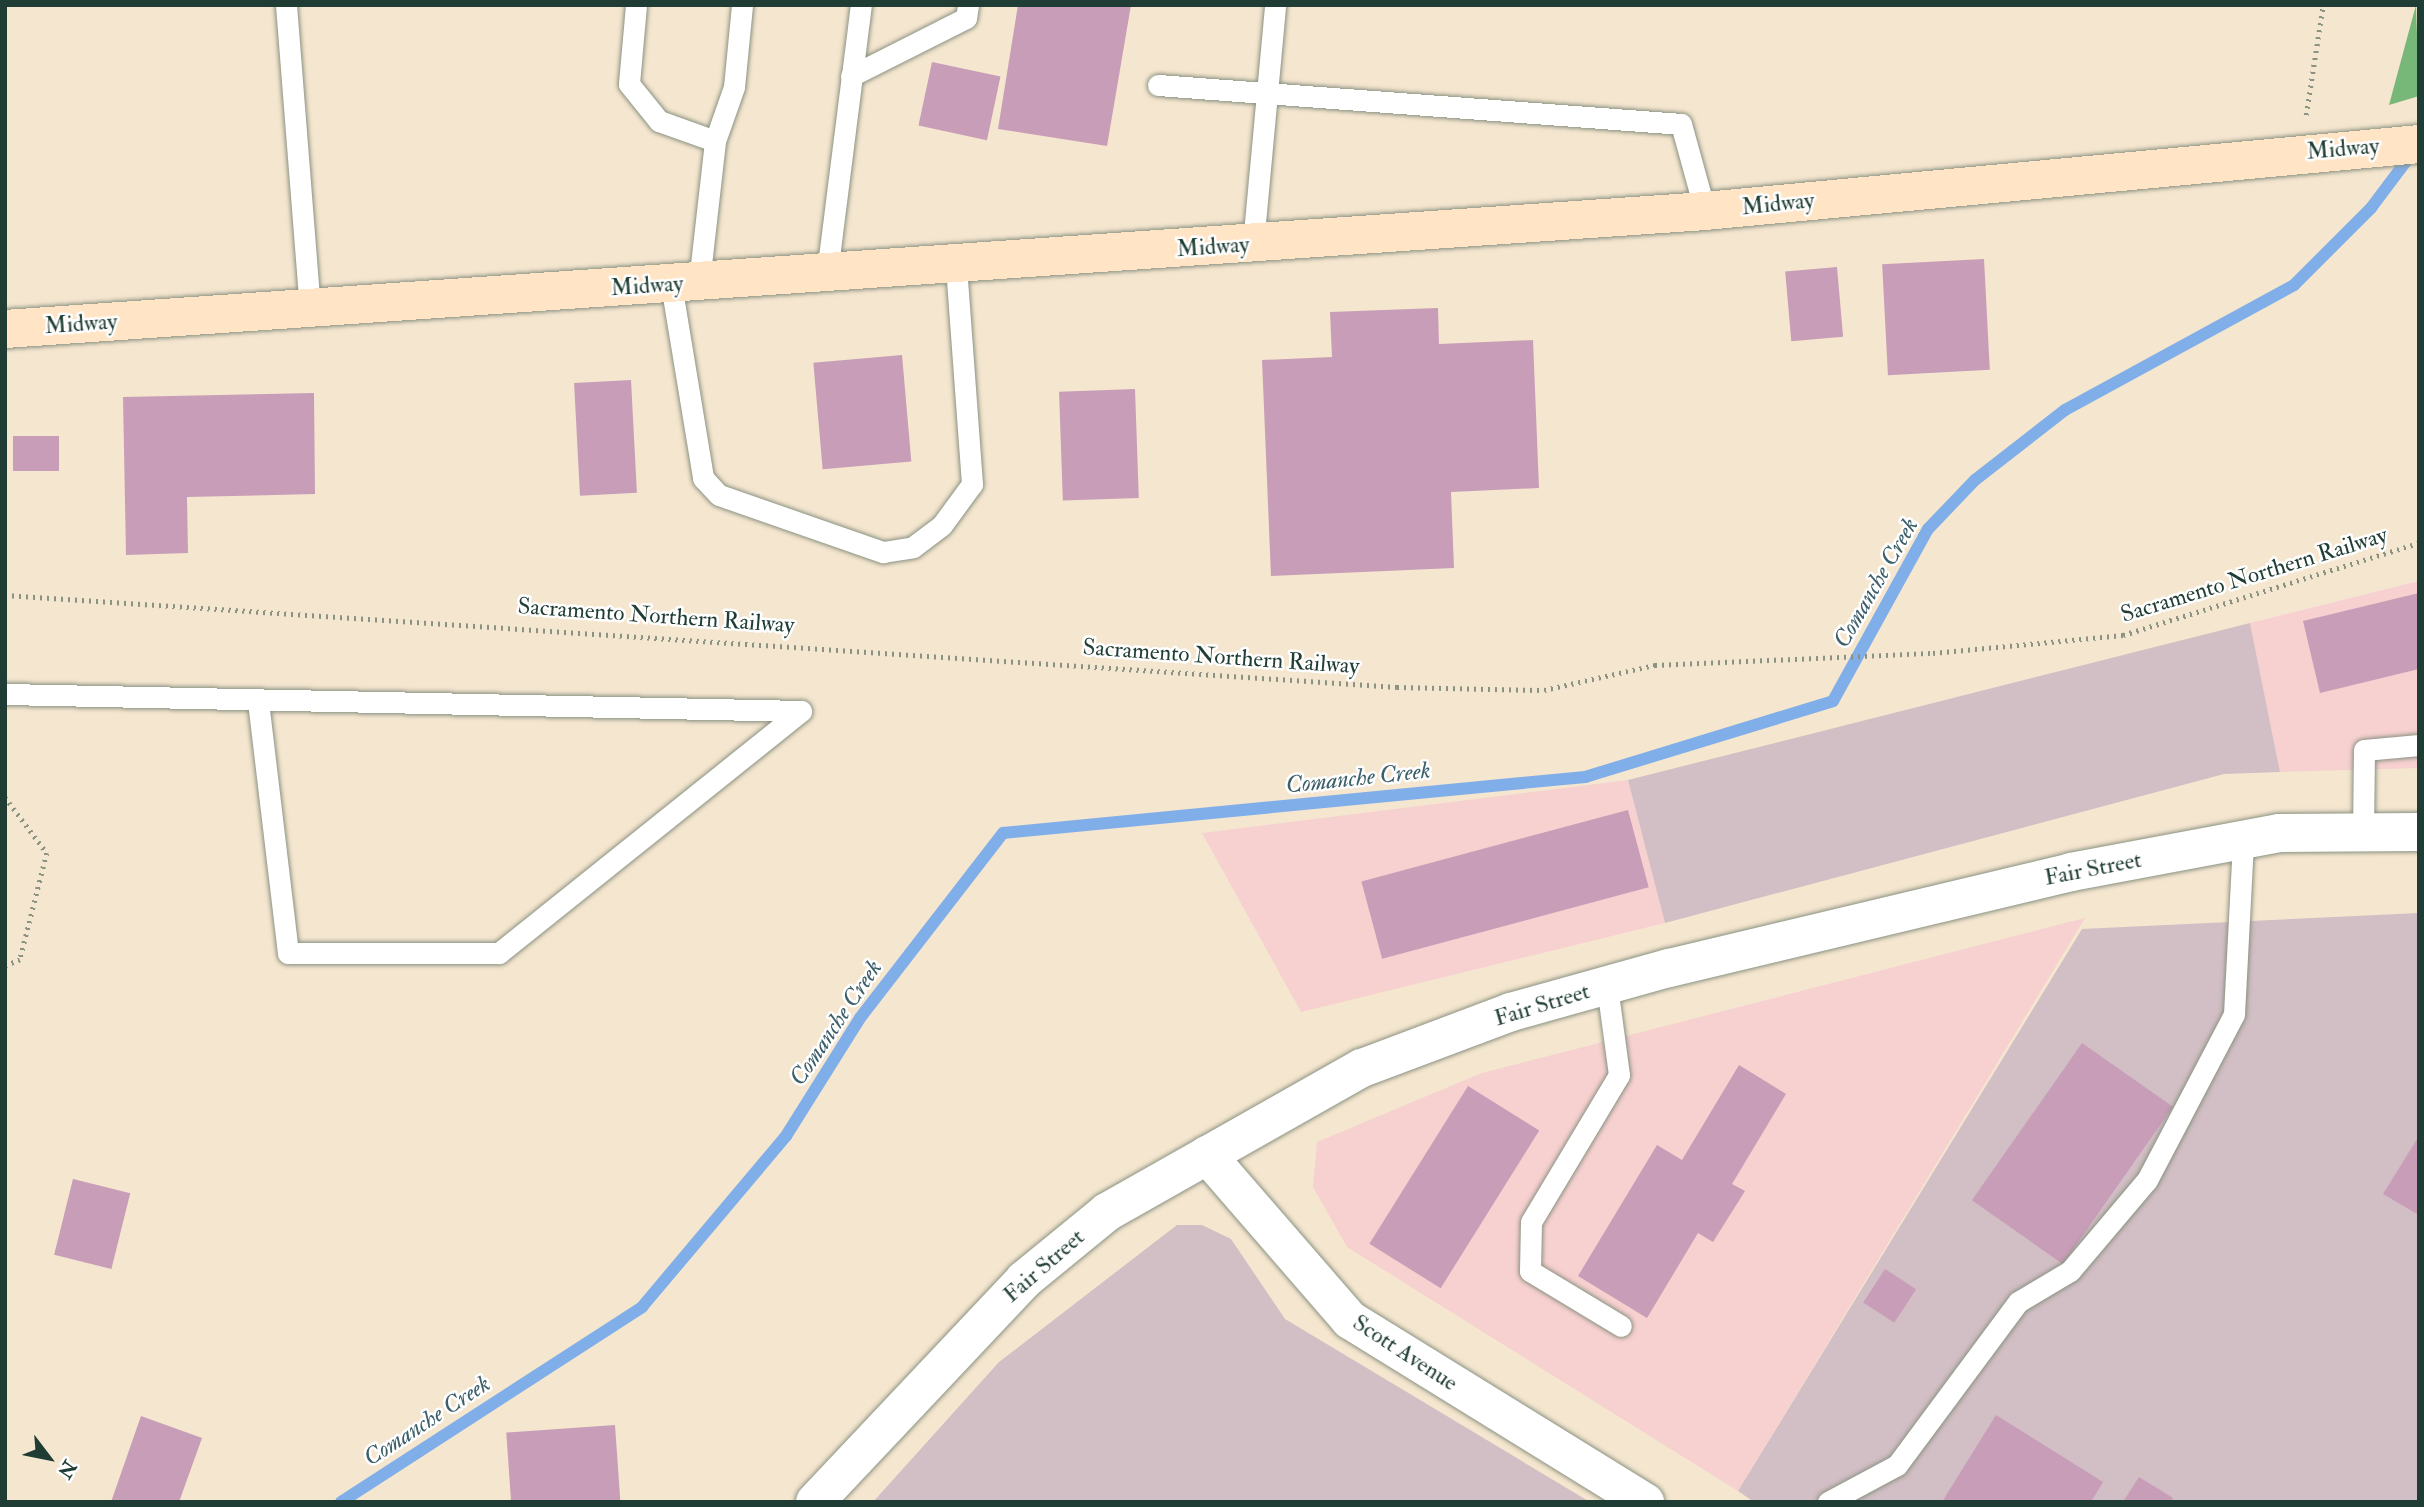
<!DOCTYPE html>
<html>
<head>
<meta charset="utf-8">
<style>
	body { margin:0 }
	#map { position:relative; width:2424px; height:1507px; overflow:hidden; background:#f5e6cf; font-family:"IM FELL Double Pica",serif }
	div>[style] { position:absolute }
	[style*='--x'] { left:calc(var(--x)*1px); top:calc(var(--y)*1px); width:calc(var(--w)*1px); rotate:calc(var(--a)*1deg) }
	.built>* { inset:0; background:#f7d0d0 }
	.industrial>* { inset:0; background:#d2bec5 }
	.forest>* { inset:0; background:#77b778 }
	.stream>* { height:12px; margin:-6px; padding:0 6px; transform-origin:6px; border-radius:6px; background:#80aee9 }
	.building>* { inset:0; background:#c89db7; transform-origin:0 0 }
	.path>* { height:4.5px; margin-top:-2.25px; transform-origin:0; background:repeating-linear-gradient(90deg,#8a9282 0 2px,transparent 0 7px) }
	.roads { filter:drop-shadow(0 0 2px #8a9282) drop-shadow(0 0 2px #8a9282) }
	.lane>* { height:21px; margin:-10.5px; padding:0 10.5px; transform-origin:10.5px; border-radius:10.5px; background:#fff }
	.street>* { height:38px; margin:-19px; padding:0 19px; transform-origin:19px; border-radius:19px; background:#fff }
	.secondary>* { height:38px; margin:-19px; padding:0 19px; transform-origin:19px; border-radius:19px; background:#ffe4c6 }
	span { translate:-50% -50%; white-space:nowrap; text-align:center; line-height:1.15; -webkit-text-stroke:5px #fff; paint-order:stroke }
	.street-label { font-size:23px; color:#1f3d34 }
	.water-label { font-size:24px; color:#3c5f6a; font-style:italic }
	.frame { position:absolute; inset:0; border:7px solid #1f3d34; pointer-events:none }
	.north { position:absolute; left:14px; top:1423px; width:70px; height:70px; -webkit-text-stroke:5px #fff; paint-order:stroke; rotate:122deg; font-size:19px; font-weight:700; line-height:28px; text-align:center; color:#1f3d34 }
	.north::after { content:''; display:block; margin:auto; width:24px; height:32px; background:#1f3d34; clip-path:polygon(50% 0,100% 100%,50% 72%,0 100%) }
</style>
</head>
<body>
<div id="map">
	<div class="built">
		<i style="clip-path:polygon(2419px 581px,2419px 768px,2280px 772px,2250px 623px)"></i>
		<i style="clip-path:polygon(1628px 780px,1665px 923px,1301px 1012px,1202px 833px)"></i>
		<i style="clip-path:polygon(2085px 918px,1738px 1491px,1347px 1247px,1313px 1187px,1317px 1142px,1482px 1073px)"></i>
	</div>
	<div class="industrial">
		<i style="clip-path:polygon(2250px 623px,2280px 772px,2224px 774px,1665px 923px,1628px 780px)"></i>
		<i style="clip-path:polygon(2419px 913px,2419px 1502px,1754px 1502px,1738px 1491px,2082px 929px)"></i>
		<i style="clip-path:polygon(1177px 1225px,1202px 1225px,1231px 1239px,1285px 1319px,1590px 1502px,873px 1502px,999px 1362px)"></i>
	</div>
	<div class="forest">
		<i style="clip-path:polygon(2416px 5px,2419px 96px,2389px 105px)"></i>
	</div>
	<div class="stream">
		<i style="--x:341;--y:1502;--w:359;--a:-32.9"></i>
		<i style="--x:642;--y:1307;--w:224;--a:-49.9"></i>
		<i style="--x:786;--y:1136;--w:139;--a:-57.9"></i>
		<i style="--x:860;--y:1018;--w:234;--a:-52.3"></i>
		<i style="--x:1003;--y:833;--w:585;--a:-5.5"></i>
		<i style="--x:1585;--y:777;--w:259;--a:-17"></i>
		<i style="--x:1833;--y:701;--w:196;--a:-61.1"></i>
		<i style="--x:1928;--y:529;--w:68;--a:-46.2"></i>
		<i style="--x:1975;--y:480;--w:114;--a:-37.9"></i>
		<i style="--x:2065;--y:410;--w:261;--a:-28.6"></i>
		<i style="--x:2294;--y:285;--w:109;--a:-45"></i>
		<i style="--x:2371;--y:208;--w:70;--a:-53.1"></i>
	</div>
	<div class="building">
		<i style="clip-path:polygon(1018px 5px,1131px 5px,1107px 146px,998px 129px)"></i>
		<i style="left:932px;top:62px;width:70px;height:65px;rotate:12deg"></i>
		<i style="left:1984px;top:259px;width:111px;height:102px;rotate:87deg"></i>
		<i style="left:1837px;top:267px;width:70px;height:52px;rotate:85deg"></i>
		<i style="clip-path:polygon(1438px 308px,1439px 344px,1533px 340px,1539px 488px,1451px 492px,1454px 568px,1271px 576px,1262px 360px,1332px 357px,1330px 312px)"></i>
		<i style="left:902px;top:355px;width:107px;height:89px;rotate:85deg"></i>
		<i style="left:631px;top:380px;width:113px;height:57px;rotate:87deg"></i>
		<i style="left:1135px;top:389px;width:109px;height:76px;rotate:88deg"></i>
		<i style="clip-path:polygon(314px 393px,315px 494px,187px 497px,188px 553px,126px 555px,123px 397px)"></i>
		<i style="left:13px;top:436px;width:46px;height:35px"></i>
		<i style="clip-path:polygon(2419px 593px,2419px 669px,2320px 693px,2303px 621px)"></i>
		<i style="left:1628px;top:810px;width:80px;height:276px;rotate:75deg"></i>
		<i style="left:2082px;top:1043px;width:111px;height:192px;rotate:35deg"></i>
		<i style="clip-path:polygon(1739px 1065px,1786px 1094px,1732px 1184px,1745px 1191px,1713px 1242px,1698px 1233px,1647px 1318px,1578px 1276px,1657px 1145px,1682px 1160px)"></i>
		<i style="left:1468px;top:1086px;width:84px;height:186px;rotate:32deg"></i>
		<i style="clip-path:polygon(2419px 1136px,2419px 1215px,2383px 1194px)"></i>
		<i style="left:73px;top:1179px;width:59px;height:78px;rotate:14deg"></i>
		<i style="left:1885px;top:1269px;width:37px;height:40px;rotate:33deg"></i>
		<i style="clip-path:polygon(1996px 1415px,2103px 1482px,2091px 1502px,1942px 1502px)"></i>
		<i style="clip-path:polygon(141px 1416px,202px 1438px,179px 1502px,111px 1502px)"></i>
		<i style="left:615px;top:1425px;width:77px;height:109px;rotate:86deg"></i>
		<i style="clip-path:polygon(2139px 1477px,2173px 1498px,2170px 1502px,2123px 1502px)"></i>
	</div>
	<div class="path">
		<i style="--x:2306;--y:115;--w:111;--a:-81.2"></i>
		<i style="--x:5;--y:595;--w:1395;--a:3.78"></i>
		<i style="--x:1397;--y:687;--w:147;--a:1.2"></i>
		<i style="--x:1544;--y:690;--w:114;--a:-12.7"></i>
		<i style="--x:1655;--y:665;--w:278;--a:-2.5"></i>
		<i style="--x:1933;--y:653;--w:191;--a:-5.4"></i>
		<i style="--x:2123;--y:635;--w:310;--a:-17.3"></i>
		<i style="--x:5;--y:797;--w:70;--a:53.1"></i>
		<i style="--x:47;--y:853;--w:110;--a:104.2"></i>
		<i style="--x:20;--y:960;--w:16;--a:158"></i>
	</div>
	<div class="roads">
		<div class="lane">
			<i style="--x:286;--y:5;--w:305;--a:85.5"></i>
			<i style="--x:636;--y:5;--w:79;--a:95.1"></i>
			<i style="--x:629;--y:84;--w:48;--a:51"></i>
			<i style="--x:659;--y:121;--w:59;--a:19.7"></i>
			<i style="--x:851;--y:76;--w:129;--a:-26.8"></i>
			<i style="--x:966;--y:18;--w:13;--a:-81"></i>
			<i style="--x:1158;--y:85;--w:524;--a:4.26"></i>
			<i style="--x:1681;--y:124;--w:90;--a:74.6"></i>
			<i style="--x:1253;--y:244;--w:240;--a:-84.7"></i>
			<i style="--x:827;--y:273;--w:270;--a:-82.8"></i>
			<i style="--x:699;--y:282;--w:142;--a:-83.5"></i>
			<i style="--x:715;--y:141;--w:57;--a:-70.6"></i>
			<i style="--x:734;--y:87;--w:82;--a:-84.4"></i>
			<i style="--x:671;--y:284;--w:197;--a:80.6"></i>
			<i style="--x:703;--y:478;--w:23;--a:47"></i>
			<i style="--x:719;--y:495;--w:174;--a:19.2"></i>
			<i style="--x:883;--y:552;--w:30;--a:-9"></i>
			<i style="--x:913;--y:547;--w:36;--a:-37"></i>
			<i style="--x:942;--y:525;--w:51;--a:-53.8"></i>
			<i style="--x:972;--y:484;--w:220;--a:-94.2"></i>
			<i style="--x:5;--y:694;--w:796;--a:1.22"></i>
			<i style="--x:801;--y:711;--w:387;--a:141.3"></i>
			<i style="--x:499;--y:953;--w:211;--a:180"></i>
			<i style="--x:288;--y:953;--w:255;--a:-96.8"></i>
			<i style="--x:2363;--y:832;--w:82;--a:-89.3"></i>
			<i style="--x:2364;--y:750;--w:55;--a:-5.2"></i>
			<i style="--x:1607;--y:986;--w:90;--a:82.3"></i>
			<i style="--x:1619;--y:1075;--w:171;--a:120.9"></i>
			<i style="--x:1531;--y:1222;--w:49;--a:91.2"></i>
			<i style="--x:1530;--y:1271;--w:106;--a:31.1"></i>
			<i style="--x:1828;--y:1502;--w:78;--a:-28.2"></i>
			<i style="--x:1897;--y:1465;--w:203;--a:-53.4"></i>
			<i style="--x:2018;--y:1302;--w:61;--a:-30.8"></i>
			<i style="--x:2070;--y:1271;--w:119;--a:-49.8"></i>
			<i style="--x:2147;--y:1180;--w:187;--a:-62.3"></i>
			<i style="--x:2234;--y:1014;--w:174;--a:-87"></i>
		</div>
		<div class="street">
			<i style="--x:1207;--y:1155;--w:218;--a:49.1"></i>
			<i style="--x:1350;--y:1320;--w:347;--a:31.7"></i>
			<i style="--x:815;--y:1502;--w:305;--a:-46.7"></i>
			<i style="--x:1024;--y:1280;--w:107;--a:-39.3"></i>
			<i style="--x:1107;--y:1212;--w:293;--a:-29.5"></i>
			<i style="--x:1362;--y:1068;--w:159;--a:-20.6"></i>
			<i style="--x:1511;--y:1012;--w:164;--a:-15.6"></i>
			<i style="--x:1669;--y:968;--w:413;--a:-13.4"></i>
			<i style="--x:2071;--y:872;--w:212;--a:-10.6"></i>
			<i style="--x:2279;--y:833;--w:140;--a:-0.4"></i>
		</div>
		<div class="secondary">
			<i style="--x:5;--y:329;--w:1704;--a:-3.97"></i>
			<i style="--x:1705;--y:211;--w:717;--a:-5.36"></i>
		</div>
	</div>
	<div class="street-label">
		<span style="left:2343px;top:149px;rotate:-5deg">Midway</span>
		<span style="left:1778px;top:204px;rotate:-6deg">Midway</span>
		<span style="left:1213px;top:247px;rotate:-4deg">Midway</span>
		<span style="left:647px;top:286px;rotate:-4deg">Midway</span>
		<span style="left:81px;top:324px;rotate:-4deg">Midway</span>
		<span style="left:2254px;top:575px;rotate:-17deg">Sacramento Northern Railway</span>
		<span style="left:656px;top:616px;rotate:4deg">Sacramento Northern Railway</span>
		<span style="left:1221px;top:657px;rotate:4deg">Sacramento Northern Railway</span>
		<span style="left:2093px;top:869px;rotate:-11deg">Fair Street</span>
		<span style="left:1542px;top:1005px;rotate:-17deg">Fair Street</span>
		<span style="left:1044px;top:1266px;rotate:-41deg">Fair Street</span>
		<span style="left:1405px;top:1353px;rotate:33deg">Scott Avenue</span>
	</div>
	<div class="water-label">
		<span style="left:1876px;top:583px;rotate:-60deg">Comanche Creek</span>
		<span style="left:1358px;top:778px;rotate:-6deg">Comanche Creek</span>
		<span style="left:836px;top:1023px;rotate:-56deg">Comanche Creek</span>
		<span style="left:427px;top:1421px;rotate:-33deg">Comanche Creek</span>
	</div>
	<div class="frame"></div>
	<div class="north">N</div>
</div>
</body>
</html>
